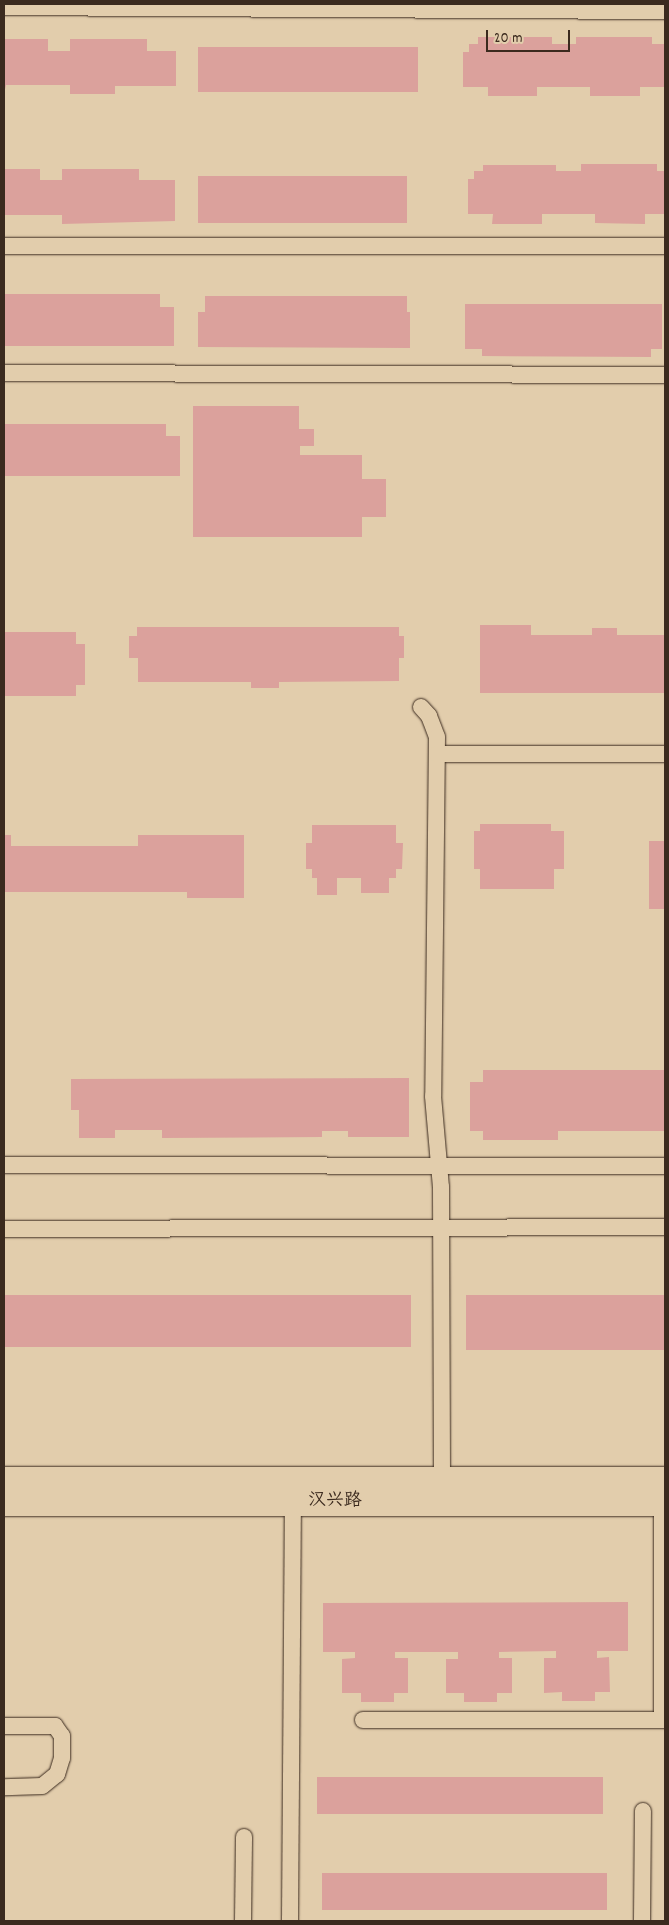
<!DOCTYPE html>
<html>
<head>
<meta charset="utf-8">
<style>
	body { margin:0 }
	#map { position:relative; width:669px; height:1925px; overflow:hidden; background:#e2cdac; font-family:Dekko,"LXGW WenKai TC",sans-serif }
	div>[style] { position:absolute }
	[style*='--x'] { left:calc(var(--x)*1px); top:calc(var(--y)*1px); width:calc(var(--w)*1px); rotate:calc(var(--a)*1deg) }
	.building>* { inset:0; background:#dba19c; transform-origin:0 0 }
	.roads { filter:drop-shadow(0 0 1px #3b2a1e) drop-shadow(0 0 1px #3b2a1e) }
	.lane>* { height:16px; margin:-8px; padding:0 8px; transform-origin:8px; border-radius:8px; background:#e2cdac }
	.secondary>* { height:28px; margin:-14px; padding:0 14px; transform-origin:14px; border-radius:14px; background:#e2cdac }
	span { translate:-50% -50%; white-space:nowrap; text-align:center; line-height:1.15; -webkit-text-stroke:4.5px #e2cdac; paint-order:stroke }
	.street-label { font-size:18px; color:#3b2a1e }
	.frame { position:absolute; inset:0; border:5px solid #3b2a1e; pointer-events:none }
	.scale { position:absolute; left:486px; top:30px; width:84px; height:22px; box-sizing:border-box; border:2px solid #3b2a1e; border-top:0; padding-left:6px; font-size:15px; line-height:18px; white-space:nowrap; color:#3b2a1e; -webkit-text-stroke:4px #e2cdac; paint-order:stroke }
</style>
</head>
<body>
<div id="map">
	<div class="building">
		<i style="clip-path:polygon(478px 37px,552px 37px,552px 44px,576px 44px,576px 37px,652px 37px,652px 44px,665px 44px,665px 87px,640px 87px,640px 96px,590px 96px,590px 87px,537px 87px,537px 96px,488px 96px,488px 87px,463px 87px,463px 52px,469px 52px,469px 44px,478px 44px)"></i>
		<i style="clip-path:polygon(4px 39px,48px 39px,48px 51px,70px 51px,70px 39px,147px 39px,147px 51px,176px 51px,176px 86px,115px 86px,115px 94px,70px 94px,70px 85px,6px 85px,4px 94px)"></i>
		<i style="left:198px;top:47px;width:220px;height:45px"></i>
		<i style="clip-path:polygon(581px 164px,657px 164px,657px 171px,665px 171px,665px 214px,645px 214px,645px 224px,595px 223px,595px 214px,542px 214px,542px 224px,492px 224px,493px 214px,468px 214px,468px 179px,474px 179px,474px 171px,483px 171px,483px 165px,556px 165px,556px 171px,581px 171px)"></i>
		<i style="clip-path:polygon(4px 169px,40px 169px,40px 180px,62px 180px,62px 169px,139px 169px,139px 180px,175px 180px,175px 221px,62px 224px,62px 215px,4px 215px)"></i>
		<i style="left:198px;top:176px;width:209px;height:47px"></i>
		<i style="clip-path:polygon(4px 294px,160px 294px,160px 307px,174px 307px,174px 346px,4px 346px)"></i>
		<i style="clip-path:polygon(205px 296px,407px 296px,407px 312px,410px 312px,410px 348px,198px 347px,198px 312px,205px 312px)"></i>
		<i style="clip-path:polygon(465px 304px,662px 304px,662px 349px,651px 349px,651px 357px,482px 356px,482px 349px,465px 349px)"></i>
		<i style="clip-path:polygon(193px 406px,299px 406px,299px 429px,314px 429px,314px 446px,300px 446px,300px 455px,362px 455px,362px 479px,386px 479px,386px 517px,362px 517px,362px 537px,193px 537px)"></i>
		<i style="clip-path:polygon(4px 424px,166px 424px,166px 436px,180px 436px,180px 476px,4px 476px)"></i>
		<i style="clip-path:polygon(480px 625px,531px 625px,531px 635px,592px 635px,592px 628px,617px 628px,617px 635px,665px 635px,665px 693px,480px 693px)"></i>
		<i style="clip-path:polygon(137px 627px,399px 627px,399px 636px,404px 636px,404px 658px,399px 658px,399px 681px,279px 682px,279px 688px,251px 688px,251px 682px,138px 682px,138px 658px,129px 658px,129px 636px,137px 636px)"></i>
		<i style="clip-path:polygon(5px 632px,76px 632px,76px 644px,85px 644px,85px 685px,76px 685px,76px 696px,4px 696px)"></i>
		<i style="clip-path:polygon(480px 824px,551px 824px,551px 831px,564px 831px,564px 869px,554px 869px,554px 889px,480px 889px,480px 869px,474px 869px,474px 831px,480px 831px)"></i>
		<i style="clip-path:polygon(312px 825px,396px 825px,396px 843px,403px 843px,402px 869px,396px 869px,396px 878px,389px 878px,389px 893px,361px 893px,361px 878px,337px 878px,337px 895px,317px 895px,317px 878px,312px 878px,312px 869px,306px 869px,306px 843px,312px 843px)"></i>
		<i style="clip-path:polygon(4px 835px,11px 835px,11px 846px,138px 846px,138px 835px,244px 835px,244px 898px,187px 898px,187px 892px,4px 892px)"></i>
		<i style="left:649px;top:841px;width:16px;height:68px"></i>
		<i style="clip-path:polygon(483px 1070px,665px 1070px,665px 1131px,558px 1131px,558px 1140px,483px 1140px,483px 1131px,470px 1131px,470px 1082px,483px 1082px)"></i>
		<i style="clip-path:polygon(409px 1078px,409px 1137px,348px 1137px,348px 1131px,322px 1131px,322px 1137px,162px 1138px,162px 1130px,115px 1130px,115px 1138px,79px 1138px,79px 1110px,71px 1110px,71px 1079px)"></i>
		<i style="left:4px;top:1295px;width:407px;height:52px"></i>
		<i style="left:466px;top:1295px;width:199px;height:55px"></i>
		<i style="clip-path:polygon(628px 1602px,628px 1651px,597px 1651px,597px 1658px,609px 1657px,610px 1692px,595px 1692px,595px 1701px,562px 1701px,562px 1692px,544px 1693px,544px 1658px,556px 1658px,556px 1651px,499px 1652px,499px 1658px,512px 1658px,512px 1693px,497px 1693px,497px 1702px,464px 1702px,464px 1693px,446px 1693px,446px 1659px,458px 1659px,458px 1652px,395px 1652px,395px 1658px,408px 1658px,408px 1693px,394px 1693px,394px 1702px,361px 1702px,361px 1693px,342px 1693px,342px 1659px,355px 1658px,355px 1652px,323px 1652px,323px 1603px)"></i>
		<i style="left:317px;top:1777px;width:286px;height:37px"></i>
		<i style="left:322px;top:1873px;width:285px;height:37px"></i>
	</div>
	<div class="roads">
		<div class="lane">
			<i style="--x:4;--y:7;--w:661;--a:0.35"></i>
			<i style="--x:4;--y:246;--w:661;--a:0"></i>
			<i style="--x:4;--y:373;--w:661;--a:0.17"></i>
			<i style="--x:421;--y:707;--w:12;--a:48"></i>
			<i style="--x:429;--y:716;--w:22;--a:69"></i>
			<i style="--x:437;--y:737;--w:359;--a:90.6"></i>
			<i style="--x:433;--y:1096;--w:91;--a:85"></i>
			<i style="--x:441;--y:1187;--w:294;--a:89.8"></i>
			<i style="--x:437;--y:754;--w:228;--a:0"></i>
			<i style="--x:4;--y:1165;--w:661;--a:0.09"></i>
			<i style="--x:4;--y:1229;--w:661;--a:-0.17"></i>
			<i style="--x:662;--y:1502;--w:218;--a:90"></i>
			<i style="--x:363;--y:1720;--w:302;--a:0"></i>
			<i style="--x:4;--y:1726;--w:51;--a:0"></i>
			<i style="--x:55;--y:1726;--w:12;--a:55"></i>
			<i style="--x:62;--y:1736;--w:22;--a:90"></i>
			<i style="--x:62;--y:1758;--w:17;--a:107"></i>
			<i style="--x:57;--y:1774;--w:19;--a:141"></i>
			<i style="--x:42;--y:1786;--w:38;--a:178"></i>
			<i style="--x:243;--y:1921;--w:84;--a:-89.3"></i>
			<i style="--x:290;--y:1921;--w:419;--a:-89.6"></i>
			<i style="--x:642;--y:1921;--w:110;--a:-89.5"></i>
		</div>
		<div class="secondary">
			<i style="--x:4;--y:1481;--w:661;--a:0"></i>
			<i style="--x:4;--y:1502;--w:661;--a:0"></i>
		</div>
	</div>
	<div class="street-label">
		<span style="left:335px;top:1502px">汉兴路</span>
	</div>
	<div class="frame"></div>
	<div class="scale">20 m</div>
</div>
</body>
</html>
